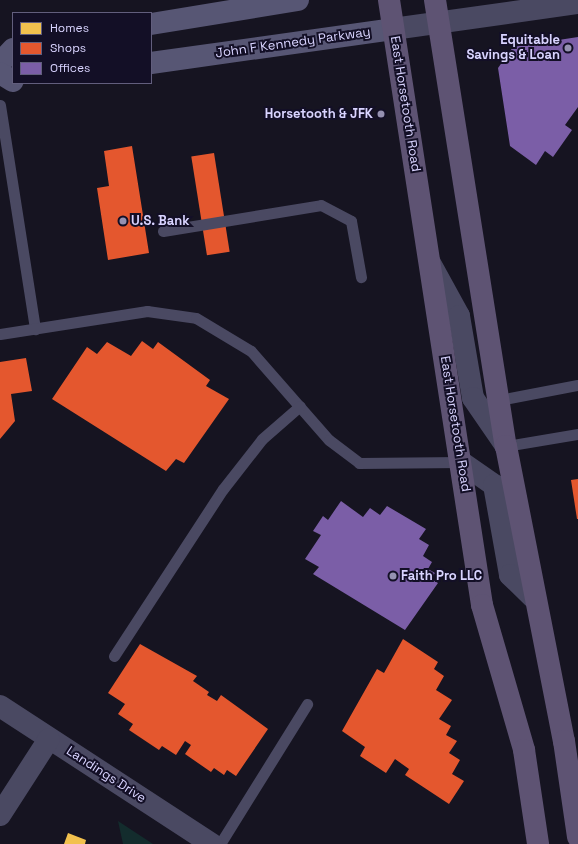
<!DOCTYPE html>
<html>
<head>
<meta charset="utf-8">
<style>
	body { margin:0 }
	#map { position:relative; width:578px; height:844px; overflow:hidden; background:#161421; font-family:"Space Grotesk",sans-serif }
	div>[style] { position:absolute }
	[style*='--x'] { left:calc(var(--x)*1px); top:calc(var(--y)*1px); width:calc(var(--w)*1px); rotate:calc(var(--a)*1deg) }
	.green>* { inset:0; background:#132c2d }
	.homes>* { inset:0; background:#f2c14e }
	.shops>* { inset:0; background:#e4572e; transform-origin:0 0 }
	.offices>* { inset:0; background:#7b5ea7 }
	.lane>* { height:11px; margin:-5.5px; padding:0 5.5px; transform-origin:5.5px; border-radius:5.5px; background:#4a4962 }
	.street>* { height:22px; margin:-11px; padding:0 11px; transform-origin:11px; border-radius:11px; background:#4a4962 }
	.secondary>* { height:22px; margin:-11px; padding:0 11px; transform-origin:11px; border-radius:11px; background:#575674 }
	.primary>* { height:22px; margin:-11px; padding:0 11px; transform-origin:11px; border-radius:11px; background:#5e5373 }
	.dots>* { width:11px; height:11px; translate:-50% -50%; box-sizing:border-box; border:2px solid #130f26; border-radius:50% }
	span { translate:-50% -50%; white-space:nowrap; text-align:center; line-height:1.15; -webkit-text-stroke:4px #130f26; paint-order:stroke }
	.poi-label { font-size:13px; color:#d9d4ff; font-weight:700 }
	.right { translate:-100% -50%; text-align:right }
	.left { translate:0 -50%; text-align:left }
	.street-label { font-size:13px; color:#d9d4ff }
	.legend { position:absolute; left:12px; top:12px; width:140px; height:72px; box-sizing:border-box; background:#130f26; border:1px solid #625e7d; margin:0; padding:5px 7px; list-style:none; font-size:12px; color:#d9d4ff }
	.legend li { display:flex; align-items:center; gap:8px; height:20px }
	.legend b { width:20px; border:1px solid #625e7d }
</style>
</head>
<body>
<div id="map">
	<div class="green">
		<i style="clip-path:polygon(118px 821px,153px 844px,123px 844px)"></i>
	</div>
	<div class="homes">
		<i style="clip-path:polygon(68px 833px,86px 840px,85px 844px,64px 844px)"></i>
	</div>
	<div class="shops">
		<i style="clip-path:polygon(132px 146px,149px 253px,108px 260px,97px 188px,109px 186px,104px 151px)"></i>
		<i style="left:214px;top:153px;width:100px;height:23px;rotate:81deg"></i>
		<i style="clip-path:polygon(142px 341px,153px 349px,158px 342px,210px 380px,206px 386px,229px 399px,184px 463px,176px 459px,166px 471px,52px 399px,87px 347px,97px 354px,107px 342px,131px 356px)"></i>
		<i style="clip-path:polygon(26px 358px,32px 391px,11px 394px,15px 421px,0 439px,0 362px)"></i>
		<i style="clip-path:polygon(578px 479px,578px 519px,577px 519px,571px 480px)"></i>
		<i style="clip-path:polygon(403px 639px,438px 662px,434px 669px,444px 676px,436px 690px,452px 700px,439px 719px,451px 726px,446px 735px,457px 741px,449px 753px,460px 760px,452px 774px,464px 781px,449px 804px,405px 775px,409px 769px,395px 759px,386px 773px,360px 756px,365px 747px,342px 731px,377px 669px,384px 673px)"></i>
		<i style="clip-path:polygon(140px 644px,197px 676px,193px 681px,209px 692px,207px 695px,217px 701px,221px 695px,268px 729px,236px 776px,227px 770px,224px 775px,214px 768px,211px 772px,185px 754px,191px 745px,185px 741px,176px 755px,162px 746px,159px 750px,129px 730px,133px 724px,118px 714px,125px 704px,108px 693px)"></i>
	</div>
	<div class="offices">
		<i style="clip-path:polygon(578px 37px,578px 107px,565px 125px,572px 130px,553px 157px,545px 151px,536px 165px,510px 146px,498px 68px,513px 47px)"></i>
		<i style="clip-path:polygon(341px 501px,363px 517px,370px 508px,380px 515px,387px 506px,426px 529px,419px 539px,429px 545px,423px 556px,432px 562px,428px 569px,435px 573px,431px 579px,438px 583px,405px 630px,313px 574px,319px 567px,305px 559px,321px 535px,313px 531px,323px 516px,328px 520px)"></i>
	</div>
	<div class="lane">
		<i style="--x:0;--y:105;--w:227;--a:81.1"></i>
		<i style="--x:163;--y:231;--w:160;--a:-9.3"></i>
		<i style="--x:321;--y:205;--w:34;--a:28"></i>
		<i style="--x:351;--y:221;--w:57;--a:79.9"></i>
		<i style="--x:0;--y:334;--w:149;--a:-8.9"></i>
		<i style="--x:147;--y:311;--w:49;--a:8.1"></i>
		<i style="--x:196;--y:318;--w:64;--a:31"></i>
		<i style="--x:251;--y:351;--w:118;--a:48.8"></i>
		<i style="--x:329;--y:440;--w:38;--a:37"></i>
		<i style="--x:359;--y:463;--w:102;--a:-0.6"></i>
		<i style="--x:499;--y:400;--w:80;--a:-10.8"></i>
		<i style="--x:506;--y:446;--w:73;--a:-9.5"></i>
		<i style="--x:114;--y:656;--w:199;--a:-56.9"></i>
		<i style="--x:223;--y:489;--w:63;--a:-52"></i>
		<i style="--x:262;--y:439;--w:50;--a:-41"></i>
		<i style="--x:220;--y:844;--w:165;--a:-58.1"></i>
	</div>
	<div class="street">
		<i style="--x:393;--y:29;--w:187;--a:-8"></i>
		<i style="--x:430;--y:263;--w:60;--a:61.3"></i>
		<i style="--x:459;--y:316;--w:83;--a:80.3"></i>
		<i style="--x:473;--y:398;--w:58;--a:55.5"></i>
		<i style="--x:461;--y:462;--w:40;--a:34.9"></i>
		<i style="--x:494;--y:485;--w:91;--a:79.9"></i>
		<i style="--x:510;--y:575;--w:32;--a:44"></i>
		<i style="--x:0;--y:706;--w:253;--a:33.1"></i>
		<i style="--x:0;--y:815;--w:90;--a:-57.2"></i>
	</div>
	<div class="secondary">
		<i style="--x:151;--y:24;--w:149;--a:-9.3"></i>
		<i style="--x:0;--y:63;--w:19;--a:-47"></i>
		<i style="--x:151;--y:63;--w:244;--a:-8"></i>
		<i style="--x:0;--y:73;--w:15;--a:32"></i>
	</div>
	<div class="primary">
		<i style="--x:389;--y:0;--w:612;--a:81.26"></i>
		<i style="--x:482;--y:605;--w:151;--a:73.8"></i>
		<i style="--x:524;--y:750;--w:95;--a:81.5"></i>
		<i style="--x:435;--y:0;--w:452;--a:81"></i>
		<i style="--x:506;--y:446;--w:301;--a:78.9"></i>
		<i style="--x:564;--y:741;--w:97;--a:81.7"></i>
	</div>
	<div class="dots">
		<i style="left:568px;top:48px;background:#9591b1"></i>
		<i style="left:381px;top:114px;background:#9591b1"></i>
		<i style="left:123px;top:221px;background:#9591b1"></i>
		<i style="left:393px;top:576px;background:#9591b1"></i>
	</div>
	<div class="poi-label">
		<span class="right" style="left:560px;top:48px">Equitable<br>Savings &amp; Loan</span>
		<span class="right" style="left:373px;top:114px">Horsetooth &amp; JFK</span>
		<span class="left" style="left:131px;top:221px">U.S. Bank</span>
		<span class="left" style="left:401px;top:576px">Faith Pro LLC</span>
	</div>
	<div class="street-label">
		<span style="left:293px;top:43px;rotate:-8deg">John F Kennedy Parkway</span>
		<span style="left:405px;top:104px;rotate:81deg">East Horsetooth Road</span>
		<span style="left:455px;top:424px;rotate:81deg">East Horsetooth Road</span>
		<span style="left:106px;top:775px;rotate:33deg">Landings Drive</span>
	</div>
	<ul class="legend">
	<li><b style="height:11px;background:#f2c14e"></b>Homes</li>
	<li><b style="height:11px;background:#e4572e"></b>Shops</li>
	<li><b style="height:11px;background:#7b5ea7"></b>Offices</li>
	</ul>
</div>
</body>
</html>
